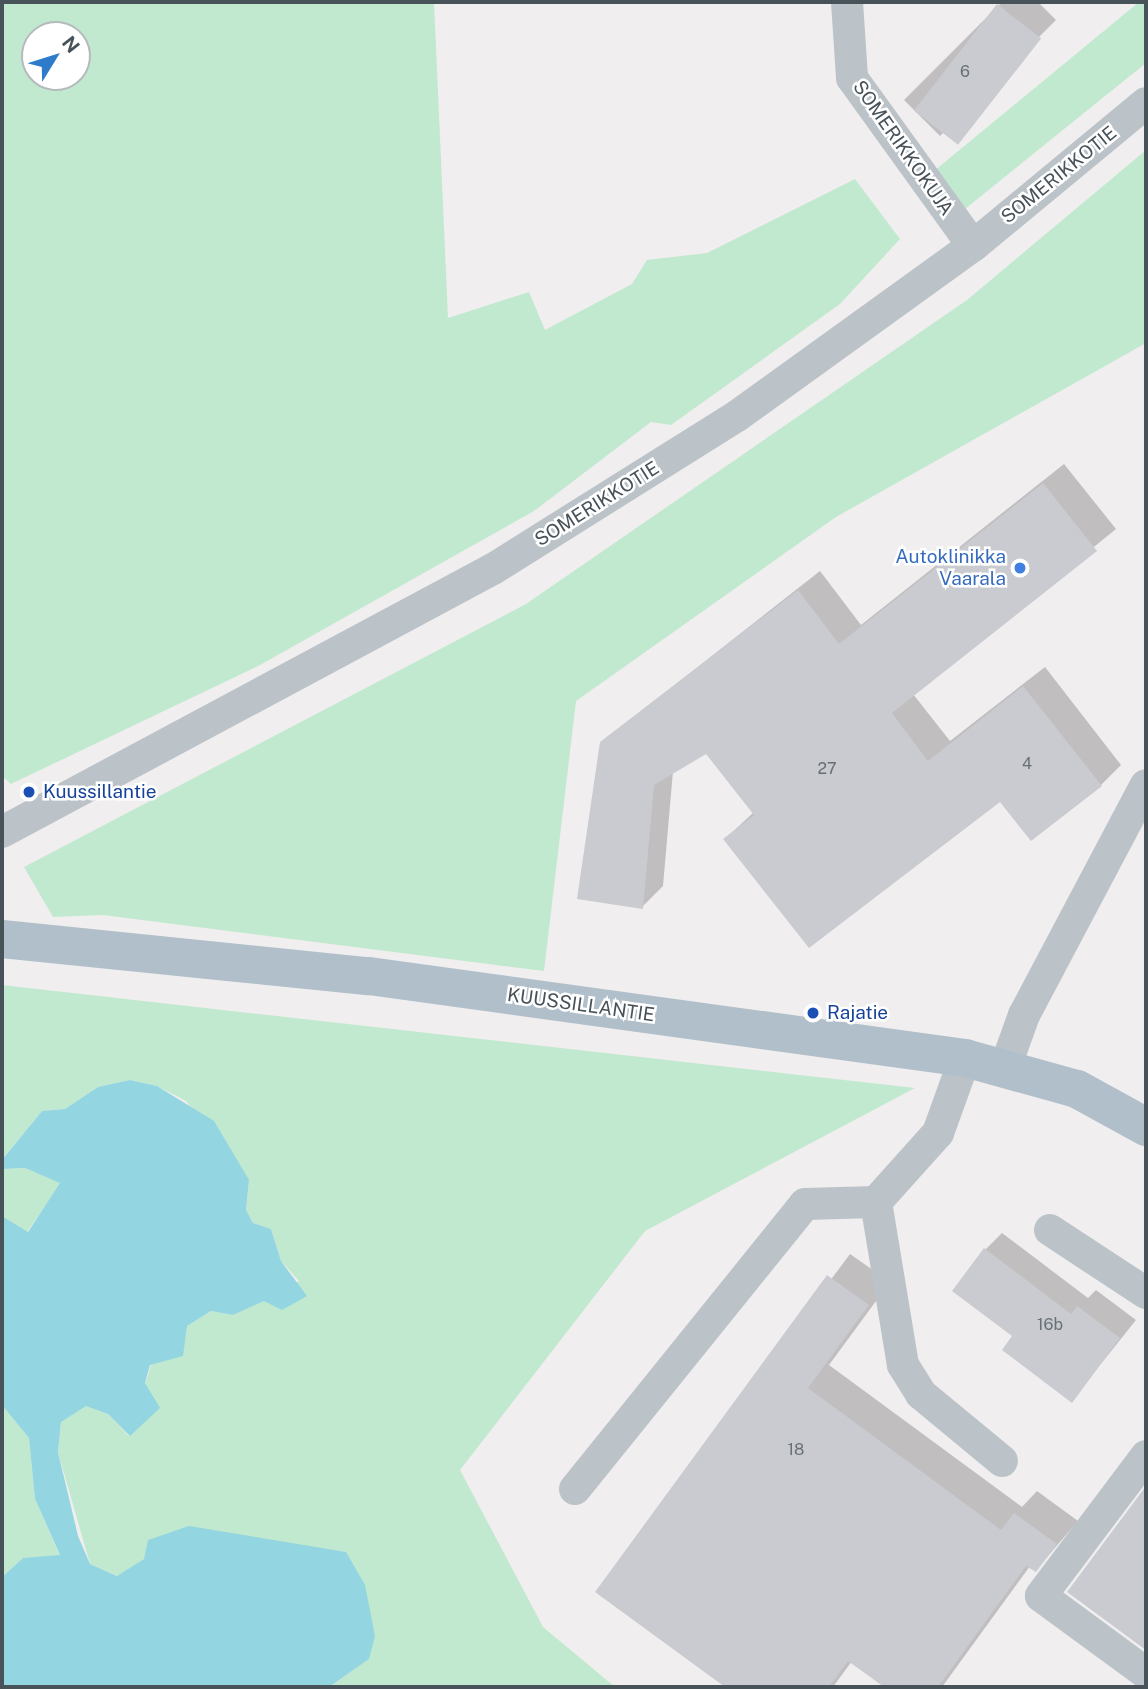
<!DOCTYPE html>
<html>
<head>
<meta charset="utf-8">
<style>
	body { margin:0 }
	#map { position:relative; width:1148px; height:1689px; overflow:hidden; background:#f0eeee; font-family:"Public Sans",sans-serif }
	div>[style] { position:absolute }
	[style*='--x'] { left:calc(var(--x)*1px); top:calc(var(--y)*1px); width:calc(var(--w)*1px); rotate:calc(var(--a)*1deg) }
	.green>* { inset:0; background:#c1e9cf }
	.water>* { inset:0; background:#93d5e1 }
	.shadow>* { inset:0; background:#0003 }
	.building>* { inset:0; background:#c9cbd0; transform-origin:0 0 }
	.minor>* { height:32px; margin:-16px; padding:0 16px; transform-origin:16px; border-radius:16px; background:#bbc3c9 }
	.major>* { height:38px; margin:-19px; padding:0 19px; transform-origin:19px; border-radius:19px; background:#b1bfca }
	.dots>* { width:19px; height:19px; translate:-50% -50%; box-sizing:border-box; border:4px solid #fff; border-radius:50% }
	span { translate:-50% -50%; white-space:nowrap; text-align:center; line-height:1.15; -webkit-text-stroke:5px #fff; paint-order:stroke }
	.number-label { font-size:16px; color:#687077 }
	.number-label span { -webkit-text-stroke-width:0 }
	.street-label { font-size:19px; color:#485259 }
	.shop-label { font-size:19px; color:#366cbe }
	.right { translate:-100% -50%; text-align:right }
	.transit-label { font-size:19px; color:#164399 }
	.left { translate:0 -50%; text-align:left }
	.frame { position:absolute; inset:0; border:4px solid #485259; pointer-events:none }
	.north { position:absolute; left:21px; top:21px; width:70px; height:70px; box-sizing:border-box; background:#fff; border:2px solid #b6babd; border-radius:50%; rotate:52deg; font-size:19px; font-weight:700; line-height:28px; text-align:center; color:#485259 }
	.north::after { content:''; display:block; margin:auto; width:24px; height:32px; background:#2e7bcb; clip-path:polygon(50% 0,100% 100%,50% 72%,0 100%) }
</style>
</head>
<body>
<div id="map">
	<div class="green">
		<i style="clip-path:polygon(evenodd,2px 2px,434px 2px,448px 318px,529px 292px,545px 330px,632px 284px,647px 260px,707px 253px,855px 179px,900px 239px,840px 304px,671px 425px,651px 422px,534px 511px,260px 665px,11px 784px,2px 776px,2px 2px,77px 35px,77px 77px,35px 77px,35px 35px,77px 35px)"></i>
		<i style="clip-path:polygon(1139px 2px,1146px 2px,1146px 63px,965px 209px,934px 171px)"></i>
		<i style="clip-path:polygon(1146px 150px,1146px 343px,836px 517px,576px 701px,544px 971px,103px 915px,53px 917px,24px 867px,526px 604px,967px 300px)"></i>
		<i style="clip-path:polygon(2px 985px,915px 1088px,645px 1231px,460px 1470px,543px 1627px,615px 1687px,329px 1687px,369px 1659px,346px 1552px,291px 1544px,144px 1559px,118px 1576px,90px 1564px,58px 1452px,61px 1422px,86px 1405px,108px 1414px,129px 1436px,151px 1365px,187px 1326px,211px 1311px,233px 1315px,299px 1281px,281px 1261px,271px 1229px,253px 1223px,246px 1210px,249px 1180px,186px 1101px,157px 1086px,130px 1080px,98px 1087px,65px 1109px,42px 1111px,2px 1160px)"></i>
		<i style="clip-path:polygon(25px 1168px,61px 1183px,27px 1232px,2px 1216px,2px 1169px)"></i>
		<i style="clip-path:polygon(2px 1405px,29px 1438px,35px 1499px,60px 1556px,23px 1558px,2px 1577px)"></i>
	</div>
	<div class="water">
		<i style="clip-path:polygon(130px 1080px,157px 1086px,214px 1121px,249px 1180px,246px 1210px,253px 1223px,271px 1229px,281px 1261px,307px 1296px,282px 1310px,264px 1301px,233px 1315px,211px 1311px,187px 1326px,183px 1356px,150px 1365px,145px 1383px,160px 1408px,130px 1436px,108px 1414px,86px 1406px,61px 1422px,58px 1452px,78px 1536px,90px 1564px,117px 1576px,144px 1559px,148px 1540px,189px 1526px,346px 1552px,365px 1585px,375px 1636px,369px 1659px,329px 1687px,2px 1687px,2px 1577px,23px 1558px,60px 1555px,35px 1499px,29px 1438px,2px 1405px,2px 1216px,28px 1232px,60px 1183px,25px 1168px,2px 1169px,2px 1160px,42px 1111px,65px 1109px,98px 1087px)"></i>
	</div>
	<div class="shadow">
		<i style="clip-path:polygon(1002px 2px,1038px 2px,1056px 20px,940px 136px,904px 100px)"></i>
		<i style="clip-path:polygon(1064px 464px,1116px 529px,913px 694px,950px 741px,1045px 667px,1121px 765px,1101px 785px,725px 839px,754px 812px,707px 752px,673px 771px,663px 886px,642px 907px,601px 743px,820px 571px,861px 625px)"></i>
		<i style="clip-path:polygon(1002px 1233px,1088px 1298px,1096px 1290px,1136px 1320px,1072px 1400px,1014px 1336px,985px 1250px)"></i>
		<i style="clip-path:polygon(850px 1254px,890px 1282px,829px 1365px,1022px 1507px,1037px 1491px,1078px 1521px,1036px 1570px,1030px 1566px,942px 1687px,887px 1687px,852px 1661px,833px 1687px,728px 1687px,598px 1592px)"></i>
		<i style="clip-path:polygon(1146px 1489px,1146px 1650px,1069px 1592px)"></i>
	</div>
	<div class="building">
		<i style="left:997px;top:4px;width:56px;height:135px;rotate:38deg"></i>
		<i style="clip-path:polygon(1043px 483px,1097px 551px,892px 713px,928px 761px,1023px 686px,1102px 786px,1031px 841px,1000px 802px,809px 948px,723px 839px,754px 815px,706px 754px,654px 785px,643px 909px,577px 899px,600px 742px,798px 590px,839px 644px)"></i>
		<i style="clip-path:polygon(984px 1248px,1071px 1314px,1077px 1306px,1120px 1338px,1072px 1403px,1002px 1350px,1012px 1336px,952px 1291px)"></i>
		<i style="clip-path:polygon(827px 1275px,869px 1305px,808px 1388px,1001px 1530px,1014px 1513px,1057px 1544px,1036px 1572px,1026px 1566px,938px 1687px,884px 1687px,848px 1661px,829px 1687px,725px 1687px,595px 1592px)"></i>
		<i style="clip-path:polygon(1146px 1486px,1146px 1650px,1067px 1592px)"></i>
	</div>
	<div class="minor">
		<i style="--x:847;--y:2;--w:76;--a:86.2"></i>
		<i style="--x:852;--y:78;--w:207;--a:54.2"></i>
		<i style="--x:2;--y:832;--w:557;--a:-28.18"></i>
		<i style="--x:493;--y:569;--w:288;--a:-32.1"></i>
		<i style="--x:737;--y:416;--w:291;--a:-35.8"></i>
		<i style="--x:973;--y:246;--w:224;--a:-39.6"></i>
		<i style="--x:1006;--y:1065;--w:53;--a:-70.2"></i>
		<i style="--x:1024;--y:1015;--w:260;--a:-62.1"></i>
		<i style="--x:876;--y:1202;--w:165;--a:80.6"></i>
		<i style="--x:903;--y:1365;--w:34;--a:58"></i>
		<i style="--x:921;--y:1394;--w:105;--a:39.6"></i>
		<i style="--x:1050;--y:1230;--w:115;--a:33.3"></i>
		<i style="--x:1146;--y:1456;--w:175;--a:126.9"></i>
		<i style="--x:1041;--y:1596;--w:130;--a:36.3"></i>
		<i style="--x:575;--y:1489;--w:366;--a:-51.1"></i>
		<i style="--x:805;--y:1204;--w:71;--a:-1.6"></i>
		<i style="--x:876;--y:1202;--w:93;--a:-48.1"></i>
		<i style="--x:938;--y:1133;--w:80;--a:-70.2"></i>
	</div>
	<div class="major">
		<i style="--x:2;--y:939;--w:369;--a:5.8"></i>
		<i style="--x:369;--y:976;--w:602;--a:7.83"></i>
		<i style="--x:965;--y:1058;--w:116;--a:15.5"></i>
		<i style="--x:1077;--y:1089;--w:79;--a:28.8"></i>
	</div>
	<div class="dots">
		<i style="left:1020px;top:568px;background:#3f7fe0"></i>
		<i style="left:29px;top:792px;background:#1a4fb4"></i>
		<i style="left:813px;top:1013px;background:#1a4fb4"></i>
	</div>
	<div class="number-label">
		<span style="left:965px;top:72px">6</span>
		<span style="left:1027px;top:764px">4</span>
		<span style="left:827px;top:769px">27</span>
		<span style="left:1050px;top:1325px">16b</span>
		<span style="left:796px;top:1450px">18</span>
	</div>
	<div class="street-label">
		<span style="left:903px;top:148px;rotate:55deg">SOMERIKKOKUJA</span>
		<span style="left:1059px;top:175px;rotate:-39deg">SOMERIKKOTIE</span>
		<span style="left:597px;top:504px;rotate:-32deg">SOMERIKKOTIE</span>
		<span style="left:581px;top:1005px;rotate:8deg">KUUSSILLANTIE</span>
	</div>
	<div class="shop-label">
		<span class="right" style="left:1006px;top:568px">Autoklinikka<br>Vaarala</span>
	</div>
	<div class="transit-label">
		<span class="left" style="left:43px;top:792px">Kuussillantie</span>
		<span class="left" style="left:827px;top:1013px">Rajatie</span>
	</div>
	<div class="frame"></div>
	<div class="north">N</div>
</div>
</body>
</html>
